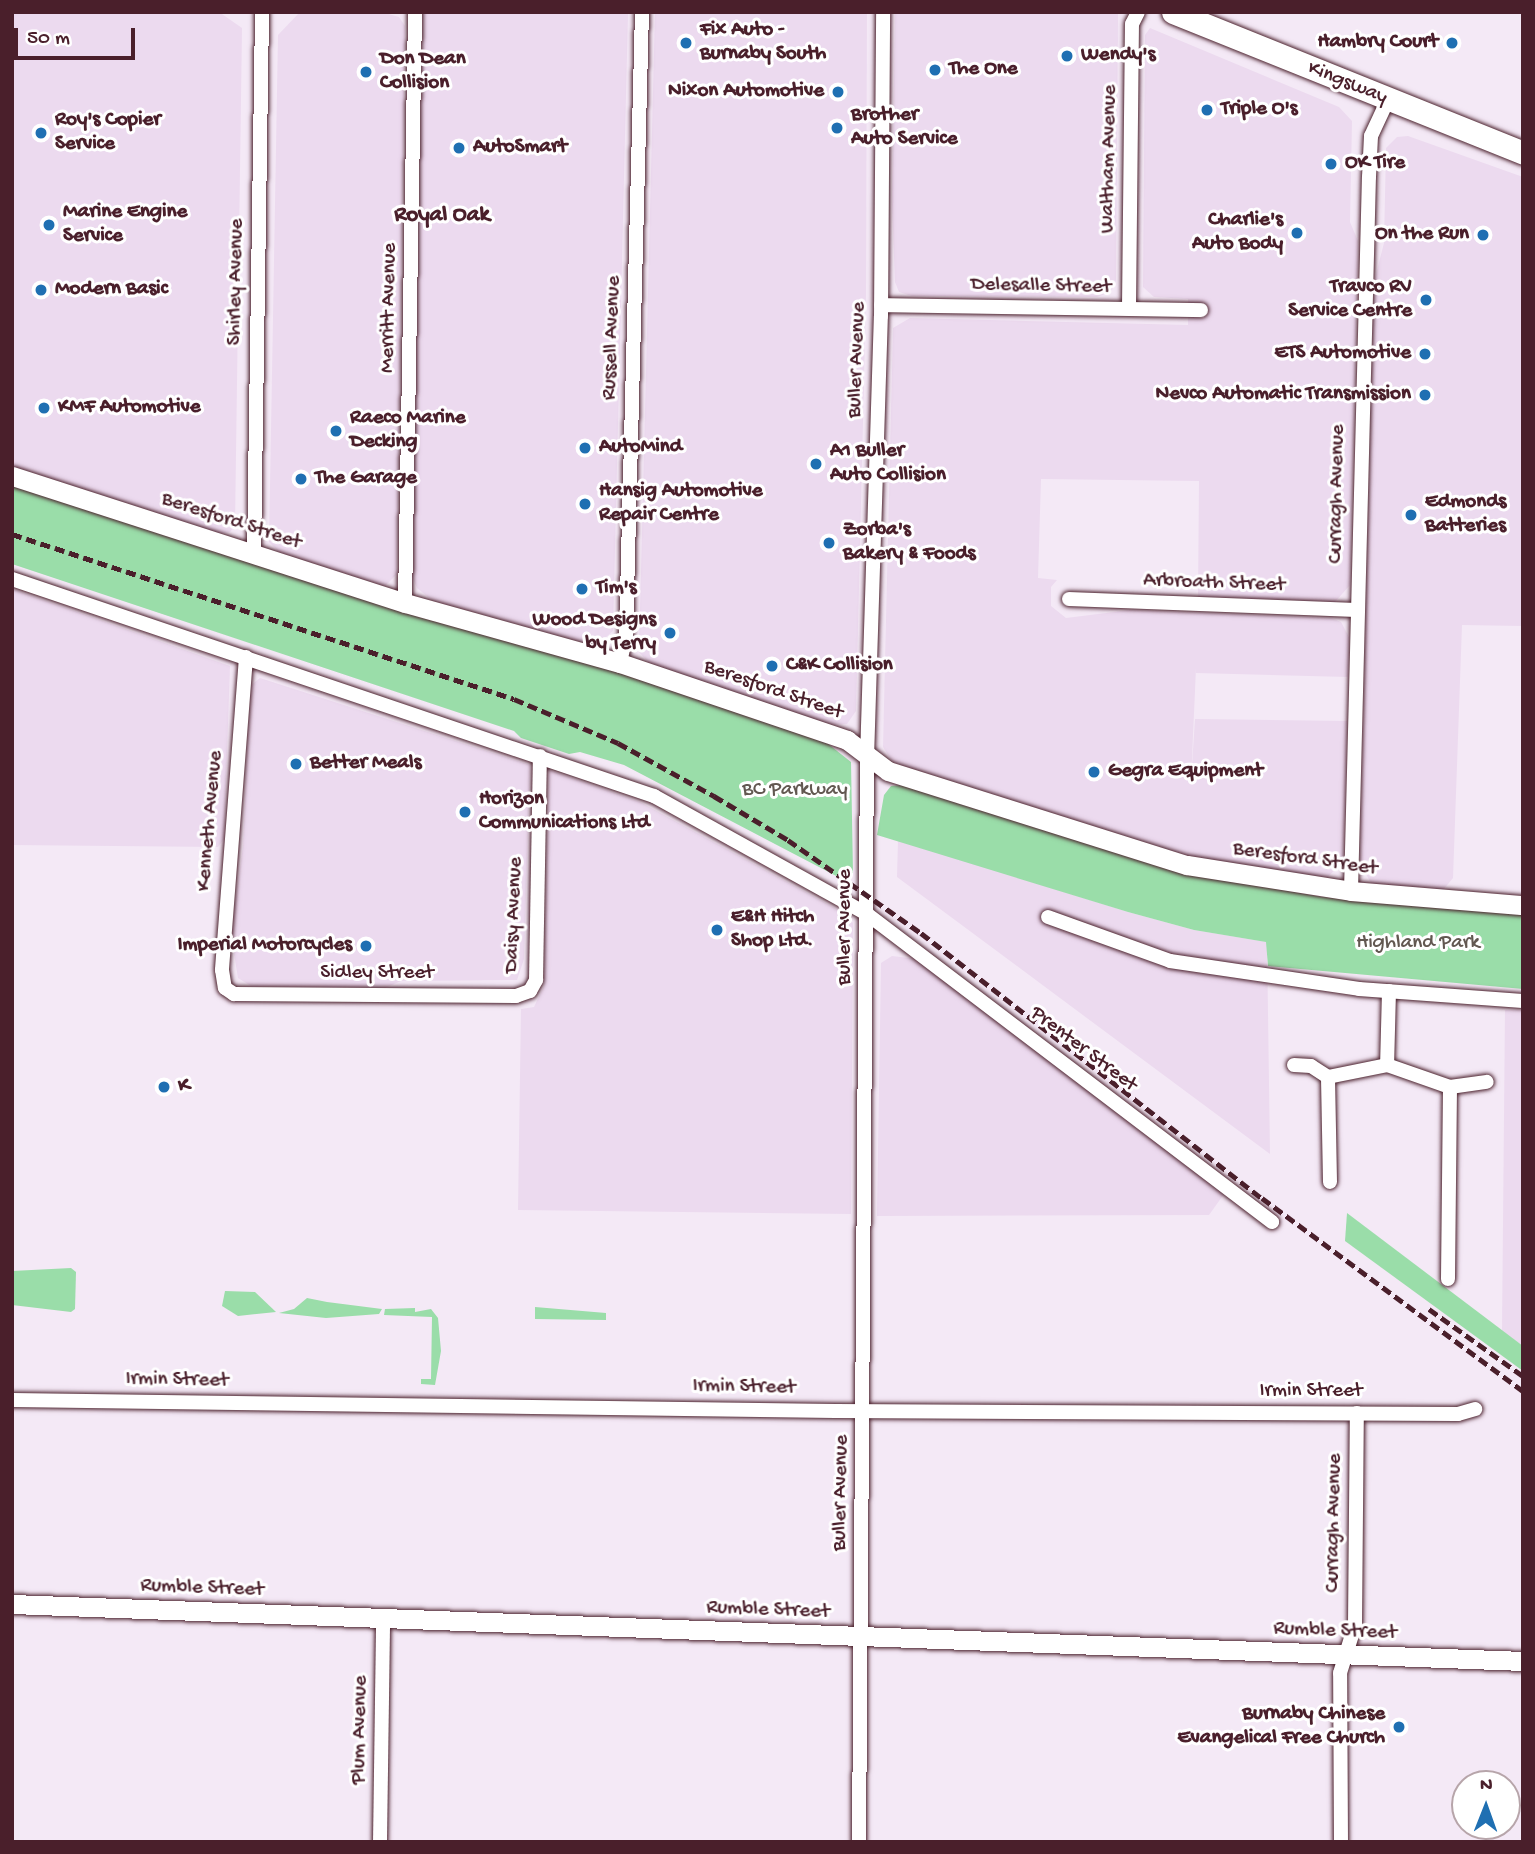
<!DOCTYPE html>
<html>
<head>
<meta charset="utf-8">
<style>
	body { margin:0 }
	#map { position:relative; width:1535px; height:1854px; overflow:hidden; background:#f4e9f6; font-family:"Gochi Hand",sans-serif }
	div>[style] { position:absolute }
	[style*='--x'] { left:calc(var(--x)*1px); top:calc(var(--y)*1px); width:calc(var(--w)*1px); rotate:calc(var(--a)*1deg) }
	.built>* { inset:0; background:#ecdaef }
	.green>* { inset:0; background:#9adda9 }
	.roads { filter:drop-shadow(0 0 2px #4a1f2b) drop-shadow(0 0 2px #4a1f2b) }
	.minor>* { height:14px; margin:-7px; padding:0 7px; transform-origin:7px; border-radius:7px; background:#fff }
	.tertiary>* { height:19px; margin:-9.5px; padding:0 9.5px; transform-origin:9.5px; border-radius:9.5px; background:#fff }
	.primary>* { height:23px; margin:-11.5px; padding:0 11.5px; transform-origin:11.5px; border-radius:11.5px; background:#fff }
	.rail>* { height:5px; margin-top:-2.5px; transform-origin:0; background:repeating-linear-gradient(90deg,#4a1f2b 0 10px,transparent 0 15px) }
	.dots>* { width:19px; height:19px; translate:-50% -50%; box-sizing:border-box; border:4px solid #fff; border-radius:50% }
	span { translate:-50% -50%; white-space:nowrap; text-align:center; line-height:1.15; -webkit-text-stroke:6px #fff; paint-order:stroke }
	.poi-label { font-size:21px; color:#4a1f2b; font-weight:700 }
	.left { translate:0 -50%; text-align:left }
	.right { translate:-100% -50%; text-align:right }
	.street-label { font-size:21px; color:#4a1f2b }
	.park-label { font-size:21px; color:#625851 }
	.neighbourhood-label { font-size:23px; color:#4a1f2b; font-weight:700 }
	.frame { position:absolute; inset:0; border:14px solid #4a1f2b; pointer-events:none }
	.north { position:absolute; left:1451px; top:1770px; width:70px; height:70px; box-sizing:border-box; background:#fff; border:2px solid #b7a5aa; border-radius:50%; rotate:1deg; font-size:19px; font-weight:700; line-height:28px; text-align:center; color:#4a1f2b }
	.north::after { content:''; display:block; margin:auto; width:24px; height:32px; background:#1f6fb2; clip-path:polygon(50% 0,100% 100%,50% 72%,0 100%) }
	.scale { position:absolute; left:14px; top:28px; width:121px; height:32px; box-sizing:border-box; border:4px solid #4a1f2b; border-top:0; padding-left:9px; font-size:21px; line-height:24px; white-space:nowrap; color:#4a1f2b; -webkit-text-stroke:5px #fff; paint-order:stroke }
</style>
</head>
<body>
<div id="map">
	<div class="built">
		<i style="clip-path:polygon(12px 12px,219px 12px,242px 28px,235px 526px,230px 532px,218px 534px,12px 467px)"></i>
		<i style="clip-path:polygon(300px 12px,385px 13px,399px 17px,405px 26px,397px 574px,384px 587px,281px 554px,269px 542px,278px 35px)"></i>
		<i style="clip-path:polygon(423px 12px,628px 12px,613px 631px,596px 646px,433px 601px,417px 588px,412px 576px)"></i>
		<i style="clip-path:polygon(655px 12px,867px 12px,866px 295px,856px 711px,847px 724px,829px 725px,650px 664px,639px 652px)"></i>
		<i style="clip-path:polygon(895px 12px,1118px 14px,1116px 280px,1111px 292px,1097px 297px,912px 296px,899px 292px,895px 282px,892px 205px)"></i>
		<i style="clip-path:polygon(1150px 28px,1339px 107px,1352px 121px,1350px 222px,1358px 241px,1350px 585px,1335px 602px,1198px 597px,1199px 481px,1041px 479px,1038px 578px,1057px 580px,1051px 587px,1051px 606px,1066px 618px,1130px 610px,1331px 618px,1341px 622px,1349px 637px,1348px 677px,1196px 673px,1196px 668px,1191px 781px,1195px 719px,1347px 721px,1343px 861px,1327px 878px,1188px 859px,917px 774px,892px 761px,883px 747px,893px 328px,910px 318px,1188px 325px,1188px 299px,1154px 297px,1143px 287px,1145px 35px)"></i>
		<i style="clip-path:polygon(1408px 136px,1523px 177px,1523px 626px,1462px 625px,1453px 878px,1443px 890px,1372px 885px,1360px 863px,1374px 282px,1384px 243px,1386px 148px,1397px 137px)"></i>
		<i style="clip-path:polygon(12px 589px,230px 666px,224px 839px,218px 847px,12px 845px)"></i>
		<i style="clip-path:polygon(260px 678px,530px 765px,524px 959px,517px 980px,401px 981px,385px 988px,251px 986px,238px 978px,231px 935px,243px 846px,250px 686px)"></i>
		<i style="clip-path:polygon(549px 770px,640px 802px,844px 913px,853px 923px,851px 1214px,518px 1210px,521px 1009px,534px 1007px,544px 986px)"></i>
		<i style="clip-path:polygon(898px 840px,1128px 912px,1194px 930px,1267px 942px,1270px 1154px,897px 877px)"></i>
		<i style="clip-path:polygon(892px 956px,917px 959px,1224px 1194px,1209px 1215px,877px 1216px,881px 963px)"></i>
		<i style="clip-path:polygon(1505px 1010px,1523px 1010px,1523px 1346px,1502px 1331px)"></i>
	</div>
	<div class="green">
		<i style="clip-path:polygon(12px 484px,606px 668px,827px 743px,851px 762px,853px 873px,842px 879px,624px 765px,580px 752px,569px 754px,521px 738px,514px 731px,12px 564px)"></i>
		<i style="clip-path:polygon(903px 785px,1184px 872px,1322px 897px,1523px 913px,1523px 989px,1268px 966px,1266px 942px,1194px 930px,1128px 912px,877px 835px,884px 795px,891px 786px)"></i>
		<i style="clip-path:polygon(1347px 1213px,1523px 1346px,1523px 1371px,1345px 1241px)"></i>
		<i style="clip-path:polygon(71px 1268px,76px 1272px,75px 1309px,71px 1312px,12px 1305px,12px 1271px)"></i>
		<i style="clip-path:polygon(225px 1291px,255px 1292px,276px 1312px,238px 1316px,222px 1306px)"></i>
		<i style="clip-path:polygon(307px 1298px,327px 1302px,382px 1309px,379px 1314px,326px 1318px,279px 1313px,294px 1309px)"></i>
		<i style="clip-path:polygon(535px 1307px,606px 1313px,606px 1320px,535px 1319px)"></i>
		<i style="clip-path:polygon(415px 1308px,415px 1312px,431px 1309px,438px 1318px,441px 1351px,435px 1385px,421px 1384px,421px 1379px,431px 1379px,432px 1317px,384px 1315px,385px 1309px)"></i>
	</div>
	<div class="roads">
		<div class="minor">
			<i style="--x:881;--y:305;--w:320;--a:0.9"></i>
			<i style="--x:1129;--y:308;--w:284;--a:-89.4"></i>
			<i style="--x:1132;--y:24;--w:13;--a:-63"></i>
			<i style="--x:254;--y:553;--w:541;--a:-89.15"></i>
			<i style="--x:12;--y:579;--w:678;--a:18.68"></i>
			<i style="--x:654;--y:796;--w:244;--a:29"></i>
			<i style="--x:867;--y:914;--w:509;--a:37.25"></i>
			<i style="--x:1069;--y:599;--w:287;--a:2.2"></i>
			<i style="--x:405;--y:603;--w:591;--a:-89.03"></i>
			<i style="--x:246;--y:657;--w:314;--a:94.4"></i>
			<i style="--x:222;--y:970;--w:18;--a:81"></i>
			<i style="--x:225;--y:988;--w:11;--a:34"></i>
			<i style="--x:234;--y:994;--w:282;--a:0.4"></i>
			<i style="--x:516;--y:996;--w:15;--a:-20"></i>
			<i style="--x:530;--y:991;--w:13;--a:-61"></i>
			<i style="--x:536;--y:980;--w:224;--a:-89"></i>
			<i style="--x:620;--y:663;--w:29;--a:-78"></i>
			<i style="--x:626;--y:635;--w:623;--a:-88.53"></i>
			<i style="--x:1351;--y:891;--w:714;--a:-88.56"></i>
			<i style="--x:1369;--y:177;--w:41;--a:-87.2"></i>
			<i style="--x:1371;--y:136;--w:38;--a:-65"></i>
			<i style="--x:1048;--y:917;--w:130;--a:19.8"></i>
			<i style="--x:1170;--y:961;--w:191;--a:8.4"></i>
			<i style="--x:1359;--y:989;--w:164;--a:4.2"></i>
			<i style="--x:1389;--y:991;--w:74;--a:91.5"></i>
			<i style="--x:1387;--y:1065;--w:67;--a:19.2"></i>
			<i style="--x:1450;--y:1087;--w:192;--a:90.6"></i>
			<i style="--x:1294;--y:1065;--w:17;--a:3"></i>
			<i style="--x:1311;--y:1066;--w:20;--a:33"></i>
			<i style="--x:1450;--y:1087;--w:37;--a:-8"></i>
			<i style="--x:1330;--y:1182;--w:105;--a:-91.1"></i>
			<i style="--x:1328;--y:1077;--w:60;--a:-11.5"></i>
			<i style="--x:12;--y:1400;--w:823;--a:0.77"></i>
			<i style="--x:835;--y:1411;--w:623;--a:0.28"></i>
			<i style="--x:1458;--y:1414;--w:18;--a:-16"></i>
			<i style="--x:380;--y:1842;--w:223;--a:-89.2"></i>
			<i style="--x:859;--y:1842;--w:1084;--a:-89.58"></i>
			<i style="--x:867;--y:758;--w:442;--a:-88.2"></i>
			<i style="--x:881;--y:316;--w:304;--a:-89.6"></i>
			<i style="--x:1341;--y:1842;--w:169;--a:-90.3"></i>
			<i style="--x:1340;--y:1673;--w:50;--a:-72.6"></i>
			<i style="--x:1355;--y:1625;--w:212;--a:-89.5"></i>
		</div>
		<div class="tertiary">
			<i style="--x:12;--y:476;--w:413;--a:17.9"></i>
			<i style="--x:405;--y:603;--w:223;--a:15.6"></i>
			<i style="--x:620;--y:663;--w:240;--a:18.7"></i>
			<i style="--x:847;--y:740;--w:51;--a:37.1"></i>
			<i style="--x:888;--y:771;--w:313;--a:17.5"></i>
			<i style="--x:1187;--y:865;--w:166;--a:9"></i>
			<i style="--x:1351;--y:891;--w:173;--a:4.7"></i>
			<i style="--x:12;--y:1604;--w:1512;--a:2.16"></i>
		</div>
		<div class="primary">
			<i style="--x:1173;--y:12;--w:377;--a:21.9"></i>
		</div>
	</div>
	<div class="rail">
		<i style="--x:12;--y:534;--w:528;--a:18.19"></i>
		<i style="--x:514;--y:699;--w:113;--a:22.9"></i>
		<i style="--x:618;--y:743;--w:110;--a:28.9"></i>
		<i style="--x:714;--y:796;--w:86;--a:30.7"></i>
		<i style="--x:788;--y:840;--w:162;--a:35"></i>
		<i style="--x:921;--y:933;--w:432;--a:37.9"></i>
		<i style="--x:1262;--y:1198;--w:325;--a:36.5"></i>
		<i style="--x:1429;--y:1309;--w:115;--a:35.5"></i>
	</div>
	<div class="dots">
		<i style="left:686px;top:43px;background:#1f6fb2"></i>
		<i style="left:1452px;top:43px;background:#1f6fb2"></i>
		<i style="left:1067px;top:56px;background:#1f6fb2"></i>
		<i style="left:935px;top:70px;background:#1f6fb2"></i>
		<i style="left:366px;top:72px;background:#1f6fb2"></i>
		<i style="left:838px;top:92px;background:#1f6fb2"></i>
		<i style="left:1207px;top:110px;background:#1f6fb2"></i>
		<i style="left:837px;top:128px;background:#1f6fb2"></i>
		<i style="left:41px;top:133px;background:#1f6fb2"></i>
		<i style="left:459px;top:148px;background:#1f6fb2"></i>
		<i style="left:1331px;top:164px;background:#1f6fb2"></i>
		<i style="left:49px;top:225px;background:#1f6fb2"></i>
		<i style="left:1297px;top:233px;background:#1f6fb2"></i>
		<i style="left:1483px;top:235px;background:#1f6fb2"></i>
		<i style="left:41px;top:290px;background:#1f6fb2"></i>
		<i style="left:1426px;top:300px;background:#1f6fb2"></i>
		<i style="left:1425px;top:354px;background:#1f6fb2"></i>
		<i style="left:1425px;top:395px;background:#1f6fb2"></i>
		<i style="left:44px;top:408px;background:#1f6fb2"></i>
		<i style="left:336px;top:431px;background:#1f6fb2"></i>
		<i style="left:585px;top:448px;background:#1f6fb2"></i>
		<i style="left:816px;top:464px;background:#1f6fb2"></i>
		<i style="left:301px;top:479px;background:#1f6fb2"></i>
		<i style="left:585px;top:504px;background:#1f6fb2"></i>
		<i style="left:1411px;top:515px;background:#1f6fb2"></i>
		<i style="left:829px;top:543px;background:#1f6fb2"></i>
		<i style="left:582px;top:589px;background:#1f6fb2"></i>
		<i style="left:670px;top:633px;background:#1f6fb2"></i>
		<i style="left:772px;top:666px;background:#1f6fb2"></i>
		<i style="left:296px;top:764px;background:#1f6fb2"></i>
		<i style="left:1094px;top:772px;background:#1f6fb2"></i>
		<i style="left:465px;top:812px;background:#1f6fb2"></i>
		<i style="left:717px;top:930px;background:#1f6fb2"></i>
		<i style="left:366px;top:946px;background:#1f6fb2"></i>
		<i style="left:164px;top:1087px;background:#1f6fb2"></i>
		<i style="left:1399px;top:1727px;background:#1f6fb2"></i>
	</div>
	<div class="poi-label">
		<span class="left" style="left:700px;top:43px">Fix Auto -<br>Burnaby South</span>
		<span class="right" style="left:1438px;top:43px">Hambry Court</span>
		<span class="left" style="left:1081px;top:56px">Wendy's</span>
		<span class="left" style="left:380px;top:72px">Don Dean<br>Collision</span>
		<span class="left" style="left:949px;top:70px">The One</span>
		<span class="right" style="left:824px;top:92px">Nixon Automotive</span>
		<span class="left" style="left:1221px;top:110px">Triple O's</span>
		<span class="left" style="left:851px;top:128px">Brother<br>Auto Service</span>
		<span class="left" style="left:55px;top:133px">Roy's Copier<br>Service</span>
		<span class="left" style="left:473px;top:148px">AutoSmart</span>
		<span class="left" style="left:1345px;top:164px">OK Tire</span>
		<span class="left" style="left:63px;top:225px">Marine Engine<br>Service</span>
		<span class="right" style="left:1283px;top:233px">Charlie's<br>Auto Body</span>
		<span class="right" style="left:1469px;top:235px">On the Run</span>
		<span class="right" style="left:1412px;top:300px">Travco RV<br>Service Centre</span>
		<span class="left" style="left:55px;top:290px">Modern Basic</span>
		<span class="right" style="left:1411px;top:354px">ETS Automotive</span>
		<span class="right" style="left:1411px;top:395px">Nevco Automatic Transmission</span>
		<span class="left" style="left:58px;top:408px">KMF Automotive</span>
		<span class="left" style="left:350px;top:431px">Raeco Marine<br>Decking</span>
		<span class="left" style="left:599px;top:448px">AutoMind</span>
		<span class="left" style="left:830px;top:464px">A1 Buller<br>Auto Collision</span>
		<span class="left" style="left:315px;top:479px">The Garage</span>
		<span class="left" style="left:599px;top:504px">Hansig Automotive<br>Repair Centre</span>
		<span class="left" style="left:1425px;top:515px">Edmonds<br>Batteries</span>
		<span class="left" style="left:843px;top:543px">Zorba's<br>Bakery &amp; Foods</span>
		<span class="left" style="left:596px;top:589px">Tim's</span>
		<span class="right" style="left:656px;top:633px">Wood Designs<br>by Terry</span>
		<span class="left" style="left:786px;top:666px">C&amp;K Collision</span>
		<span class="left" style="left:310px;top:764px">Better Meals</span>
		<span class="left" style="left:1108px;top:772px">Gegra Equipment</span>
		<span class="left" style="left:479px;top:812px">Horizon<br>Communications Ltd</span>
		<span class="left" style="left:731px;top:930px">E&amp;H Hitch<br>Shop Ltd.</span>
		<span class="right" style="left:352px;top:946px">Imperial Motorcycles</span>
		<span class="left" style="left:178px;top:1087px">K</span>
		<span class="right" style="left:1385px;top:1727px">Burnaby Chinese<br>Evangelical Free Church</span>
	</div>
	<div class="street-label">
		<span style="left:1347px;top:84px;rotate:22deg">Kingsway</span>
		<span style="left:1110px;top:159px;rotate:-89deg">Waltham Avenue</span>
		<span style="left:237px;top:282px;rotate:-89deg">Shirley Avenue</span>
		<span style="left:1041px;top:287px;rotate:1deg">Delesalle Street</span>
		<span style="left:390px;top:308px;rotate:-89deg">Merritt Avenue</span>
		<span style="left:613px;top:338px;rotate:-88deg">Russell Avenue</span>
		<span style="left:858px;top:360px;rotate:-88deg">Buller Avenue</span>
		<span style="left:1338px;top:494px;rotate:-89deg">Curragh Avenue</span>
		<span style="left:231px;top:522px;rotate:18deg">Beresford Street</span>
		<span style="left:1214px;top:584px;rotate:2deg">Arbroath Street</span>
		<span style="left:773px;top:691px;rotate:19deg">Beresford Street</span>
		<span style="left:211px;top:821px;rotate:-85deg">Kenneth Avenue</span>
		<span style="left:1305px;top:860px;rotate:8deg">Beresford Street</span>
		<span style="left:515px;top:915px;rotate:-88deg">Daisy Avenue</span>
		<span style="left:846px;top:927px;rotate:-90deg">Buller Avenue</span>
		<span style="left:377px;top:974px">Sidley Street</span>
		<span style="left:1083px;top:1050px;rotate:37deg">Prenter Street</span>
		<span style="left:177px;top:1381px;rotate:1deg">Irmin Street</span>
		<span style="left:744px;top:1388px;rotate:1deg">Irmin Street</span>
		<span style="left:1311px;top:1392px">Irmin Street</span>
		<span style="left:842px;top:1493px;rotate:-89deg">Buller Avenue</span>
		<span style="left:1335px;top:1523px;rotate:-89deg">Curragh Avenue</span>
		<span style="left:202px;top:1589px;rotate:2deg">Rumble Street</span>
		<span style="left:768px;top:1611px;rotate:2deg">Rumble Street</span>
		<span style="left:1335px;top:1632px;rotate:2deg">Rumble Street</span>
		<span style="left:361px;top:1730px;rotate:-89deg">Plum Avenue</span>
	</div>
	<div class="park-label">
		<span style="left:795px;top:791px">BC Parkway</span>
		<span style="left:1418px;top:944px">Highland Park</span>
	</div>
	<div class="neighbourhood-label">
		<span style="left:442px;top:216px">Royal Oak</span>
	</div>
	<div class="frame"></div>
	<div class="north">N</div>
	<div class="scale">50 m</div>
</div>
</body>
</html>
